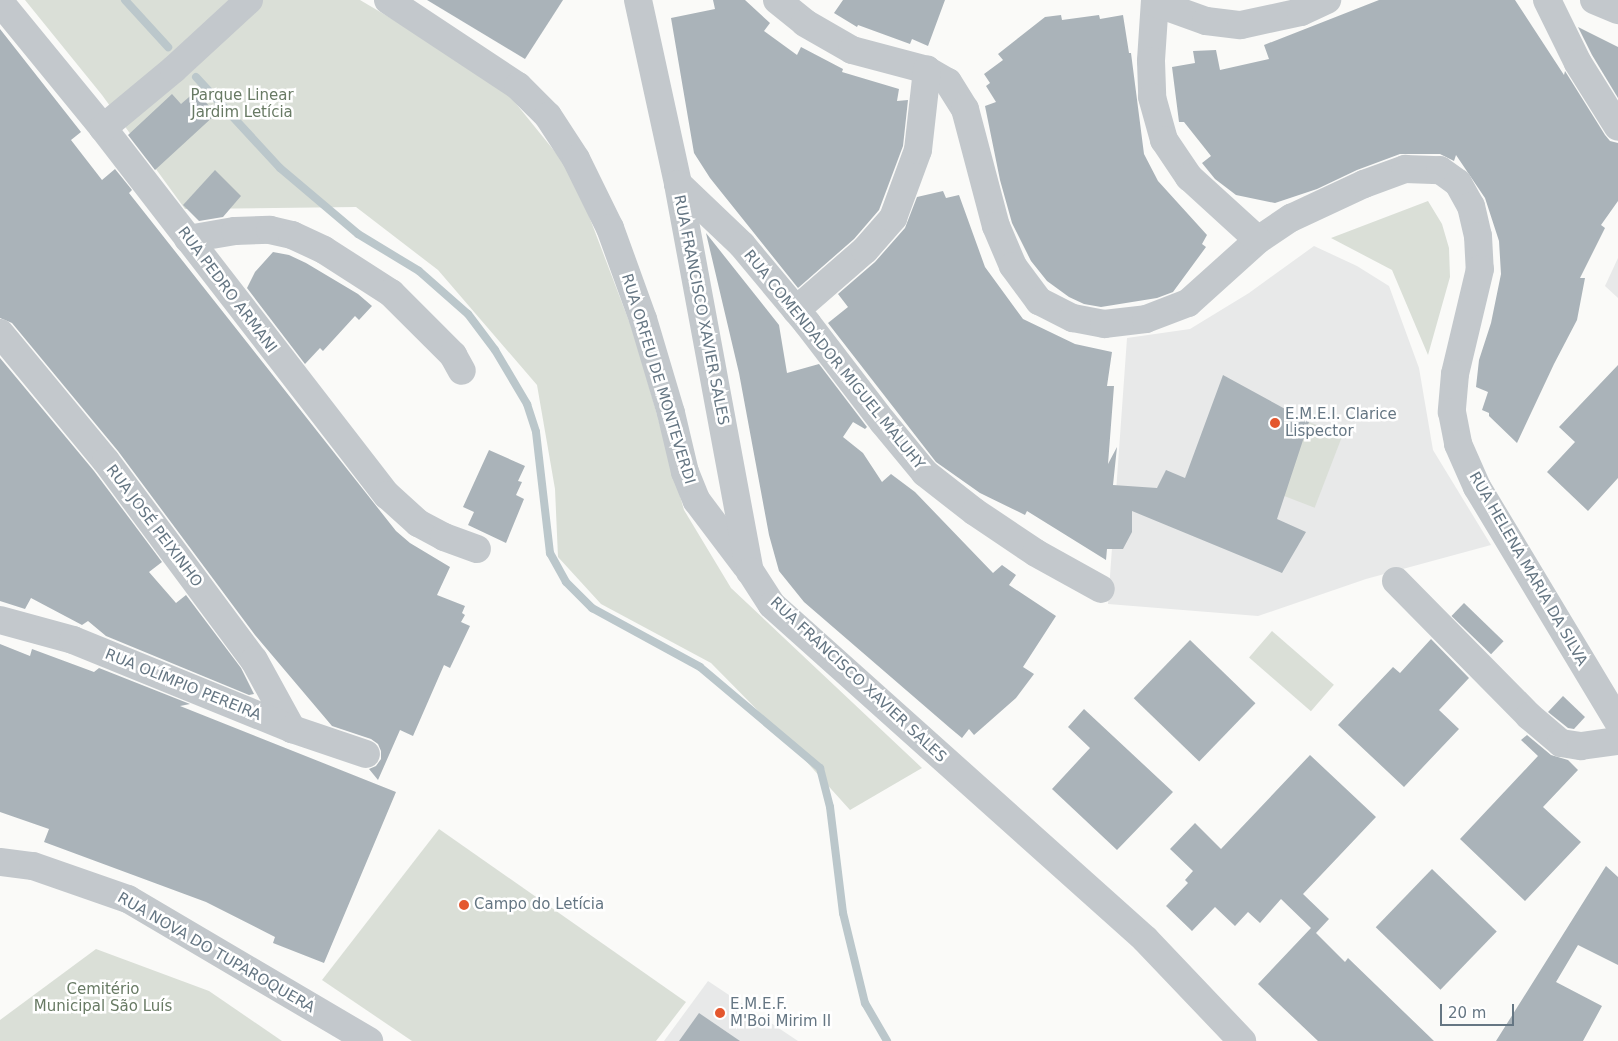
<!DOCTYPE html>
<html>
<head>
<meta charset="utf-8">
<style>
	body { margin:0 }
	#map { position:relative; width:1618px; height:1041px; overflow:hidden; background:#fafaf8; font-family:"DejaVu Sans",sans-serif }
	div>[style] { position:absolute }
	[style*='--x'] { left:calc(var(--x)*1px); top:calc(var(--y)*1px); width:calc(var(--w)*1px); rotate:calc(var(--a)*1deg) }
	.built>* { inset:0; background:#e8e9e9 }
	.green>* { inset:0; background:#dadfd7; transform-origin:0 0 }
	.stream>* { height:8px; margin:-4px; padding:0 4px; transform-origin:4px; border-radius:4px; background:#bbc7cb }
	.building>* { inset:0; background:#aab3b9; transform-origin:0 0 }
	.minor>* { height:28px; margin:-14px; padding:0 14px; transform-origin:14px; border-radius:14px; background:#c3c8cc }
	.tertiary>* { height:28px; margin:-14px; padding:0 14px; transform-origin:14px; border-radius:14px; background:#c3c8cc }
	.dots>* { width:14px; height:14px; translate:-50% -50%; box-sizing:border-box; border:2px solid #fff; border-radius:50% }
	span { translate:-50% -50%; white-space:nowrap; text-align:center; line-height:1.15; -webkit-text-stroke:5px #fff; paint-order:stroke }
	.park-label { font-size:15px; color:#687a64 }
	.street-label { font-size:15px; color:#657683 }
	.poi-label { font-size:15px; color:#657683 }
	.left { translate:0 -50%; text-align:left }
	.scale { position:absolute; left:1440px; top:1004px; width:74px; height:22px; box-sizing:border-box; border:2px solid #657683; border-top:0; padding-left:6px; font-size:15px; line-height:18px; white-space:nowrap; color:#657683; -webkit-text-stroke:4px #fff; paint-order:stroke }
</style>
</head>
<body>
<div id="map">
	<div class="built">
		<i style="clip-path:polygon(1314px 246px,1357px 266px,1389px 286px,1419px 368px,1433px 450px,1491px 545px,1366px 579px,1258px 616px,1108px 604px,1127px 338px,1190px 329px,1249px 293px)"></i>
		<i style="clip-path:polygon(1618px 258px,1618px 298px,1605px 286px)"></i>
		<i style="clip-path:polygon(708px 981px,798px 1041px,664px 1041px)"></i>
	</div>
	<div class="green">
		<i style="clip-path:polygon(25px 0,360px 0,465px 62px,509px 95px,573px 174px,635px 337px,684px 510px,731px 588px,922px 768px,850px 810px,786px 739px,711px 663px,601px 604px,558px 557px,555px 489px,537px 385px,438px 270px,356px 207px,185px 209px,102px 95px)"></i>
		<i style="clip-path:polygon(1428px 201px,1442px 224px,1449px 248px,1450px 277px,1428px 355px,1392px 270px,1331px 238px)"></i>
		<i style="left:1309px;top:422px;width:36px;height:78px;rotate:21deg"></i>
		<i style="left:1272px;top:631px;width:82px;height:35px;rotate:41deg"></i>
		<i style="clip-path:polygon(439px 829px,686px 1002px,656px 1041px,412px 1041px,322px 980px)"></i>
		<i style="clip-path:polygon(96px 949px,209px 991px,282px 1041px,0 1041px,0 1020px)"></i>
	</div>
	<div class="stream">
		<i style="--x:125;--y:0;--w:64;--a:47.5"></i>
		<i style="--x:196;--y:77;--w:124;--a:47.3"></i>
		<i style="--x:280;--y:168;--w:102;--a:40.2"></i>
		<i style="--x:358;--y:234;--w:71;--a:31.2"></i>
		<i style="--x:419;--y:271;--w:65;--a:41.3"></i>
		<i style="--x:468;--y:314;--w:45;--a:53.1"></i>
		<i style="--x:495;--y:350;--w:63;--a:59.3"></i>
		<i style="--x:527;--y:404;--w:29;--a:72"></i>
		<i style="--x:536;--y:432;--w:122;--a:83.4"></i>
		<i style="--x:550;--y:553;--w:33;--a:61"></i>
		<i style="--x:566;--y:582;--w:37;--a:45"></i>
		<i style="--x:592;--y:608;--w:123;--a:28.6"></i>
		<i style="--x:700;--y:667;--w:157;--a:40.1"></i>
		<i style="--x:820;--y:768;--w:40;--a:75.6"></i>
		<i style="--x:830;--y:807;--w:107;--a:83"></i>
		<i style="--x:843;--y:913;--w:93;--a:76.3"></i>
		<i style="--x:865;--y:1003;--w:44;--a:59.9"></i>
	</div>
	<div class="building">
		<i style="clip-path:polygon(427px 0,563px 0,525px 59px)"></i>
		<i style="clip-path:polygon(713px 0,745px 0,770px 23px,764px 31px,797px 55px,801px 47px,843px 69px,842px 72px,899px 89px,897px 101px,908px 100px,903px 146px,879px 210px,854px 239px,798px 288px,710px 178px,694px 153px,671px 18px,715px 9px)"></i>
		<i style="clip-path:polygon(843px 0,945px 0,928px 46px,912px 39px,910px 44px,858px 25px,857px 27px,834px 13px)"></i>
		<i style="clip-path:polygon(1379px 0,1515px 0,1564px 75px,1565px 71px,1605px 135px,1610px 141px,1618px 143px,1618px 201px,1601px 225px,1605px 228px,1580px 278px,1585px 278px,1577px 320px,1554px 364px,1517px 443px,1489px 416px,1489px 413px,1482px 410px,1488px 392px,1476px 387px,1479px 360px,1491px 323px,1501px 274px,1499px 241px,1485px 198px,1456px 155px,1454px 161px,1440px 154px,1400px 154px,1357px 170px,1317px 189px,1275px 203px,1236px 195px,1215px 179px,1202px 163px,1211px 156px,1184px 122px,1179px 122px,1172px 67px,1195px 63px,1193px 51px,1216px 50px,1220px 70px,1269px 59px,1264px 45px)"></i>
		<i style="clip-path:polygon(1061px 15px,1062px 20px,1099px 15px,1100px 19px,1123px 15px,1129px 53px,1131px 53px,1144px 154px,1158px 181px,1207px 235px,1202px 244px,1206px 247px,1173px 292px,1157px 298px,1101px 307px,1084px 304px,1069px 297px,1047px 281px,1031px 261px,1012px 223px,1000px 180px,985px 106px,996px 102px,986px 86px,990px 83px,984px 74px,1003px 60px,998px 54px,1045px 17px)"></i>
		<i style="clip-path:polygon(1578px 27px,1618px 47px,1618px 98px,1592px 55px)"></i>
		<i style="clip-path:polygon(0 29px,81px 132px,71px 140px,102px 180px,115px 169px,132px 190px,129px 193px,396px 531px,410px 543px,450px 567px,437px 595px,465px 606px,462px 613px,465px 615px,461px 622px,470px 626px,450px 668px,444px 665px,413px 736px,400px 730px,378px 780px,369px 769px,376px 766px,381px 759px,381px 751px,378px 744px,371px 739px,332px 726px,255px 635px,118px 451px,12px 323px,0 318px)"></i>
		<i style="clip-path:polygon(196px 91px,216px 114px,155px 170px,128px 135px,172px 94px,181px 104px)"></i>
		<i style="clip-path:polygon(215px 170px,241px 196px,223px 217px,199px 221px,183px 205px)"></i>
		<i style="clip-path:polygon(943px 191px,946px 198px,959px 195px,985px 267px,1023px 319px,1075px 344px,1112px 352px,1107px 386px,1114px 386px,1108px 464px,1117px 447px,1113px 485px,1157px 488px,1166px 470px,1185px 478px,1223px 375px,1309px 422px,1277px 519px,1306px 532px,1282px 573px,1132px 511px,1132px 532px,1123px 549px,1107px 549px,1106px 560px,1027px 511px,1025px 515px,980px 493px,936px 462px,828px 323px,848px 307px,838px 294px,875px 262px,905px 228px,917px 197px)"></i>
		<i style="clip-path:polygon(706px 233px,779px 325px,787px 373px,819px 364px,867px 427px,865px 429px,853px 422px,843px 437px,863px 453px,882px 482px,891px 474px,915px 492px,993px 573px,1002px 565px,1016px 575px,1009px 585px,1056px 616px,1023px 667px,1034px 674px,1016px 698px,974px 735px,969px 729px,962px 738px,950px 728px,804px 602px,779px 571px,769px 535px,739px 373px)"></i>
		<i style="clip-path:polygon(273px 252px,289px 255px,306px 263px,358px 294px,372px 306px,359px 320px,355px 316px,323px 351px,320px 348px,305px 364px,247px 288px,255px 272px)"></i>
		<i style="clip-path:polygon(0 358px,94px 471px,162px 562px,149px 572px,176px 603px,186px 595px,241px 668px,254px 694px,249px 695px,106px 636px,88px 621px,82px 625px,31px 598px,25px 609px,0 601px)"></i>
		<i style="clip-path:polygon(1618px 365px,1618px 478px,1588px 511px,1547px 472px,1575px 442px,1559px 427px)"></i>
		<i style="clip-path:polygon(489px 450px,525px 466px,518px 481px,522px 482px,516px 495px,524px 499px,506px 543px,468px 525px,474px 512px,463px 507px)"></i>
		<i style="left:1464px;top:603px;width:55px;height:18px;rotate:44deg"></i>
		<i style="clip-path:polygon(1431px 639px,1469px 678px,1439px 710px,1459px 729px,1404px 787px,1338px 725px,1393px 667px,1400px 673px)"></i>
		<i style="left:1190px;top:640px;width:91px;height:81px;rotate:44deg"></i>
		<i style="clip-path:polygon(0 644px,30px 656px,32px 649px,94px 672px,99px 668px,190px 704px,180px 706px,396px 792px,324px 963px,273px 943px,275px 937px,206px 902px,44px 842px,49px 829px,0 812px)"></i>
		<i style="clip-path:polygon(1563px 696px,1585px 717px,1574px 729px,1568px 728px,1548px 712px)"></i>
		<i style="clip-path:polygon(1084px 709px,1173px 792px,1117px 850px,1052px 789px,1090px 748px,1068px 727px)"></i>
		<i style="clip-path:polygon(1527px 735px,1551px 755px,1568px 760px,1578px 770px,1543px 807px,1581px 842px,1525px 901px,1460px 839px,1538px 756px,1521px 740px)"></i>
		<i style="clip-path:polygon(1310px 755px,1376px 817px,1303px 894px,1329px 919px,1316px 933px,1345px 962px,1348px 958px,1434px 1041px,1318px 1041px,1258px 984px,1311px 928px,1281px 899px,1260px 923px,1248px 912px,1235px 926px,1215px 907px,1192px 931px,1166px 906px,1188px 883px,1185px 880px,1193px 871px,1170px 849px,1195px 823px,1221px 849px)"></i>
		<i style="clip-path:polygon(1606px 866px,1618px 877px,1618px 965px,1578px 945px,1556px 982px,1602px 1006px,1583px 1041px,1496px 1041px)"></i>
		<i style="left:1432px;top:869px;width:90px;height:81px;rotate:44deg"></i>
		<i style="clip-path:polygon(699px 1013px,740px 1041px,679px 1041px)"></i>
	</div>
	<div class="minor">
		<i style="--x:388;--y:0;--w:156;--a:33.5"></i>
		<i style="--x:518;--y:86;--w:42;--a:45"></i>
		<i style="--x:548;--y:116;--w:51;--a:56.9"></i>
		<i style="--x:576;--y:159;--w:77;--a:63.8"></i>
		<i style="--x:610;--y:228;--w:97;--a:70.1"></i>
		<i style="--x:643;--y:319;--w:98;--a:73.4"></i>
		<i style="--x:671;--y:413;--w:61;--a:76.7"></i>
		<i style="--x:685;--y:472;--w:31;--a:68"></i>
		<i style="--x:697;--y:501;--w:81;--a:53"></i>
		<i style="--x:638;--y:0;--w:188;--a:77.7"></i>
		<i style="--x:678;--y:184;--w:394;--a:79.5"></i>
		<i style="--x:750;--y:571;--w:40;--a:57.1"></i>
		<i style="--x:772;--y:605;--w:501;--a:41.84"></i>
		<i style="--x:1145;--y:939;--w:141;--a:46.4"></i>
		<i style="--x:777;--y:0;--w:36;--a:39"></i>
		<i style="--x:805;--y:23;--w:54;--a:29.9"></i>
		<i style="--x:852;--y:50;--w:78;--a:14.9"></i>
		<i style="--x:927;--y:70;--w:24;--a:30"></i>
		<i style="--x:948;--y:82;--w:32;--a:58"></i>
		<i style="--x:965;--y:109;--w:121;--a:75.2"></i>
		<i style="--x:996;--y:226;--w:43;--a:67"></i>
		<i style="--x:1013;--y:266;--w:44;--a:53.4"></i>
		<i style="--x:1039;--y:301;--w:38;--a:27"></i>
		<i style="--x:1073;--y:318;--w:32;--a:11"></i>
		<i style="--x:1104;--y:324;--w:42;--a:-6.8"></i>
		<i style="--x:1146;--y:319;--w:45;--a:-20.9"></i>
		<i style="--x:1188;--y:303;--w:94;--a:-42"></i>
		<i style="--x:1258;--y:240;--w:40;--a:-34"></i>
		<i style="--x:1291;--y:218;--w:81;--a:-25"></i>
		<i style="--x:1364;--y:184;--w:44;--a:-20.1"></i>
		<i style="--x:1405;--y:169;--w:35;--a:2"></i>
		<i style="--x:1440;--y:170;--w:22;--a:36"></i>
		<i style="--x:1458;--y:183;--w:26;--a:61"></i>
		<i style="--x:1471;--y:206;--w:31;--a:77"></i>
		<i style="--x:1478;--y:236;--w:33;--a:87"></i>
		<i style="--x:1480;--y:269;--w:108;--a:103.4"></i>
		<i style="--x:1455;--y:374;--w:38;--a:95"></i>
		<i style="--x:1452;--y:412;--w:33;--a:79"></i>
		<i style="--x:1458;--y:444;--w:47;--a:66.2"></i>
		<i style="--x:1477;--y:487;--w:274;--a:59"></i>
		<i style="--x:1155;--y:0;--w:61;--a:93.8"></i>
		<i style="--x:1151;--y:61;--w:36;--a:88"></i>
		<i style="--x:1152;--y:97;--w:45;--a:74.4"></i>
		<i style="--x:1164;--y:140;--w:45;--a:56"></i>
		<i style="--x:1189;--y:177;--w:93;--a:42.4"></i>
		<i style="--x:1547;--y:0;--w:70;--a:63.8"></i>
		<i style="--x:1578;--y:63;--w:75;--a:58"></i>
		<i style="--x:1594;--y:0;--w:26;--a:23"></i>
		<i style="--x:0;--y:2;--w:163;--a:50.7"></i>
		<i style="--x:103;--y:128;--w:464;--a:52.3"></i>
		<i style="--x:387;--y:495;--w:42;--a:42.1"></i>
		<i style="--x:418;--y:523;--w:30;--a:28"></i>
		<i style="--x:444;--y:537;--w:35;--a:20"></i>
		<i style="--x:1156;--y:3;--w:53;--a:19.8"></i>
		<i style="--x:1206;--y:21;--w:35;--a:7"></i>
		<i style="--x:1241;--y:25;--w:61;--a:-12.2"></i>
		<i style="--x:1301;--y:12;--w:29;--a:-25"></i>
		<i style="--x:103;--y:128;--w:92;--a:-39.7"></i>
		<i style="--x:174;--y:69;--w:102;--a:-42.6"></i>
		<i style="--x:678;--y:184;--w:88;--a:43.6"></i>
		<i style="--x:742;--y:245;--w:102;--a:50.2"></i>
		<i style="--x:807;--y:323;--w:125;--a:52.5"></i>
		<i style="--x:883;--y:422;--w:66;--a:50.5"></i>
		<i style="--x:925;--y:473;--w:63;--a:38"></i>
		<i style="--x:975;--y:512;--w:73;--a:33.9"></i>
		<i style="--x:1036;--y:553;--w:74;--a:29"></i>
		<i style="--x:188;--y:239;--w:48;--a:-9.7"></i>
		<i style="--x:235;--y:231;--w:35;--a:-2"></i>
		<i style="--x:270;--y:230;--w:23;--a:13"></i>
		<i style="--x:292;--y:235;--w:35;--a:25"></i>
		<i style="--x:324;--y:250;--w:80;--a:32.7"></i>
		<i style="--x:391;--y:293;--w:88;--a:45"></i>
		<i style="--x:453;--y:355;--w:18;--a:61"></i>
		<i style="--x:796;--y:310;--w:91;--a:-41"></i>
		<i style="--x:865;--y:250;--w:43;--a:-48.8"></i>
		<i style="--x:893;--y:218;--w:72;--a:-69.8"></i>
		<i style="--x:918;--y:150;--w:81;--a:-83.6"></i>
		<i style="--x:0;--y:333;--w:166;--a:50.4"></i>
		<i style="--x:106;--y:461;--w:248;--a:53.4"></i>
		<i style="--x:254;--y:660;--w:79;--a:61.2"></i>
		<i style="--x:1396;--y:581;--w:190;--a:45.4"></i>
		<i style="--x:1529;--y:716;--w:42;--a:40.2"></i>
		<i style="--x:1561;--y:743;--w:20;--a:9"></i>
		<i style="--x:1581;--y:746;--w:37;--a:-8"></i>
		<i style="--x:0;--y:620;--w:76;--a:15.3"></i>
		<i style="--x:73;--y:640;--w:236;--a:22.1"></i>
		<i style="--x:292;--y:729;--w:78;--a:18.7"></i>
	</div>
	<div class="tertiary">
		<i style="--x:0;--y:862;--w:33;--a:7"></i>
		<i style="--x:33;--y:866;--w:101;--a:19.2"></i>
		<i style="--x:128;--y:899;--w:280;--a:30.5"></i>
	</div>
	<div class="dots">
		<i style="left:1275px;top:423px;background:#e4572e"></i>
		<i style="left:464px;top:905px;background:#e4572e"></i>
		<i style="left:720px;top:1013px;background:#e4572e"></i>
	</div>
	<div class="park-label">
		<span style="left:242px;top:104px">Parque Linear<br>Jardim Letícia</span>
		<span style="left:103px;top:998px">Cemitério<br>Municipal São Luís</span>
	</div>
	<div class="street-label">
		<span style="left:227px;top:290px;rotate:53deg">RUA PEDRO ARMANI</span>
		<span style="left:701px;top:310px;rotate:79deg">RUA FRANCISCO XAVIER SALES</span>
		<span style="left:834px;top:360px;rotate:51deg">RUA COMENDADOR MIGUEL MALUHY</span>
		<span style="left:658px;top:379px;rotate:73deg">RUA ORFEU DE MONTEVERDI</span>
		<span style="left:154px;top:526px;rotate:53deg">RUA JOSÉ PEIXINHO</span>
		<span style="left:1528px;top:569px;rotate:60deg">RUA HELENA MARIA DA SILVA</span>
		<span style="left:858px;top:680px;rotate:43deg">RUA FRANCISCO XAVIER SALES</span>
		<span style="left:183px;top:685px;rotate:22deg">RUA OLÍMPIO PEREIRA</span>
		<span style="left:216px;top:953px;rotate:30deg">RUA NOVA DO TUPAROQUERA</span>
	</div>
	<div class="poi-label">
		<span class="left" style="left:1285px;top:423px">E.M.E.I. Clarice<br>Lispector</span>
		<span class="left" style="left:474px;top:905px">Campo do Letícia</span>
		<span class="left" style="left:730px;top:1013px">E.M.E.F.<br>M'Boi Mirim II</span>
	</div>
	<div class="scale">20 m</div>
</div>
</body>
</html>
